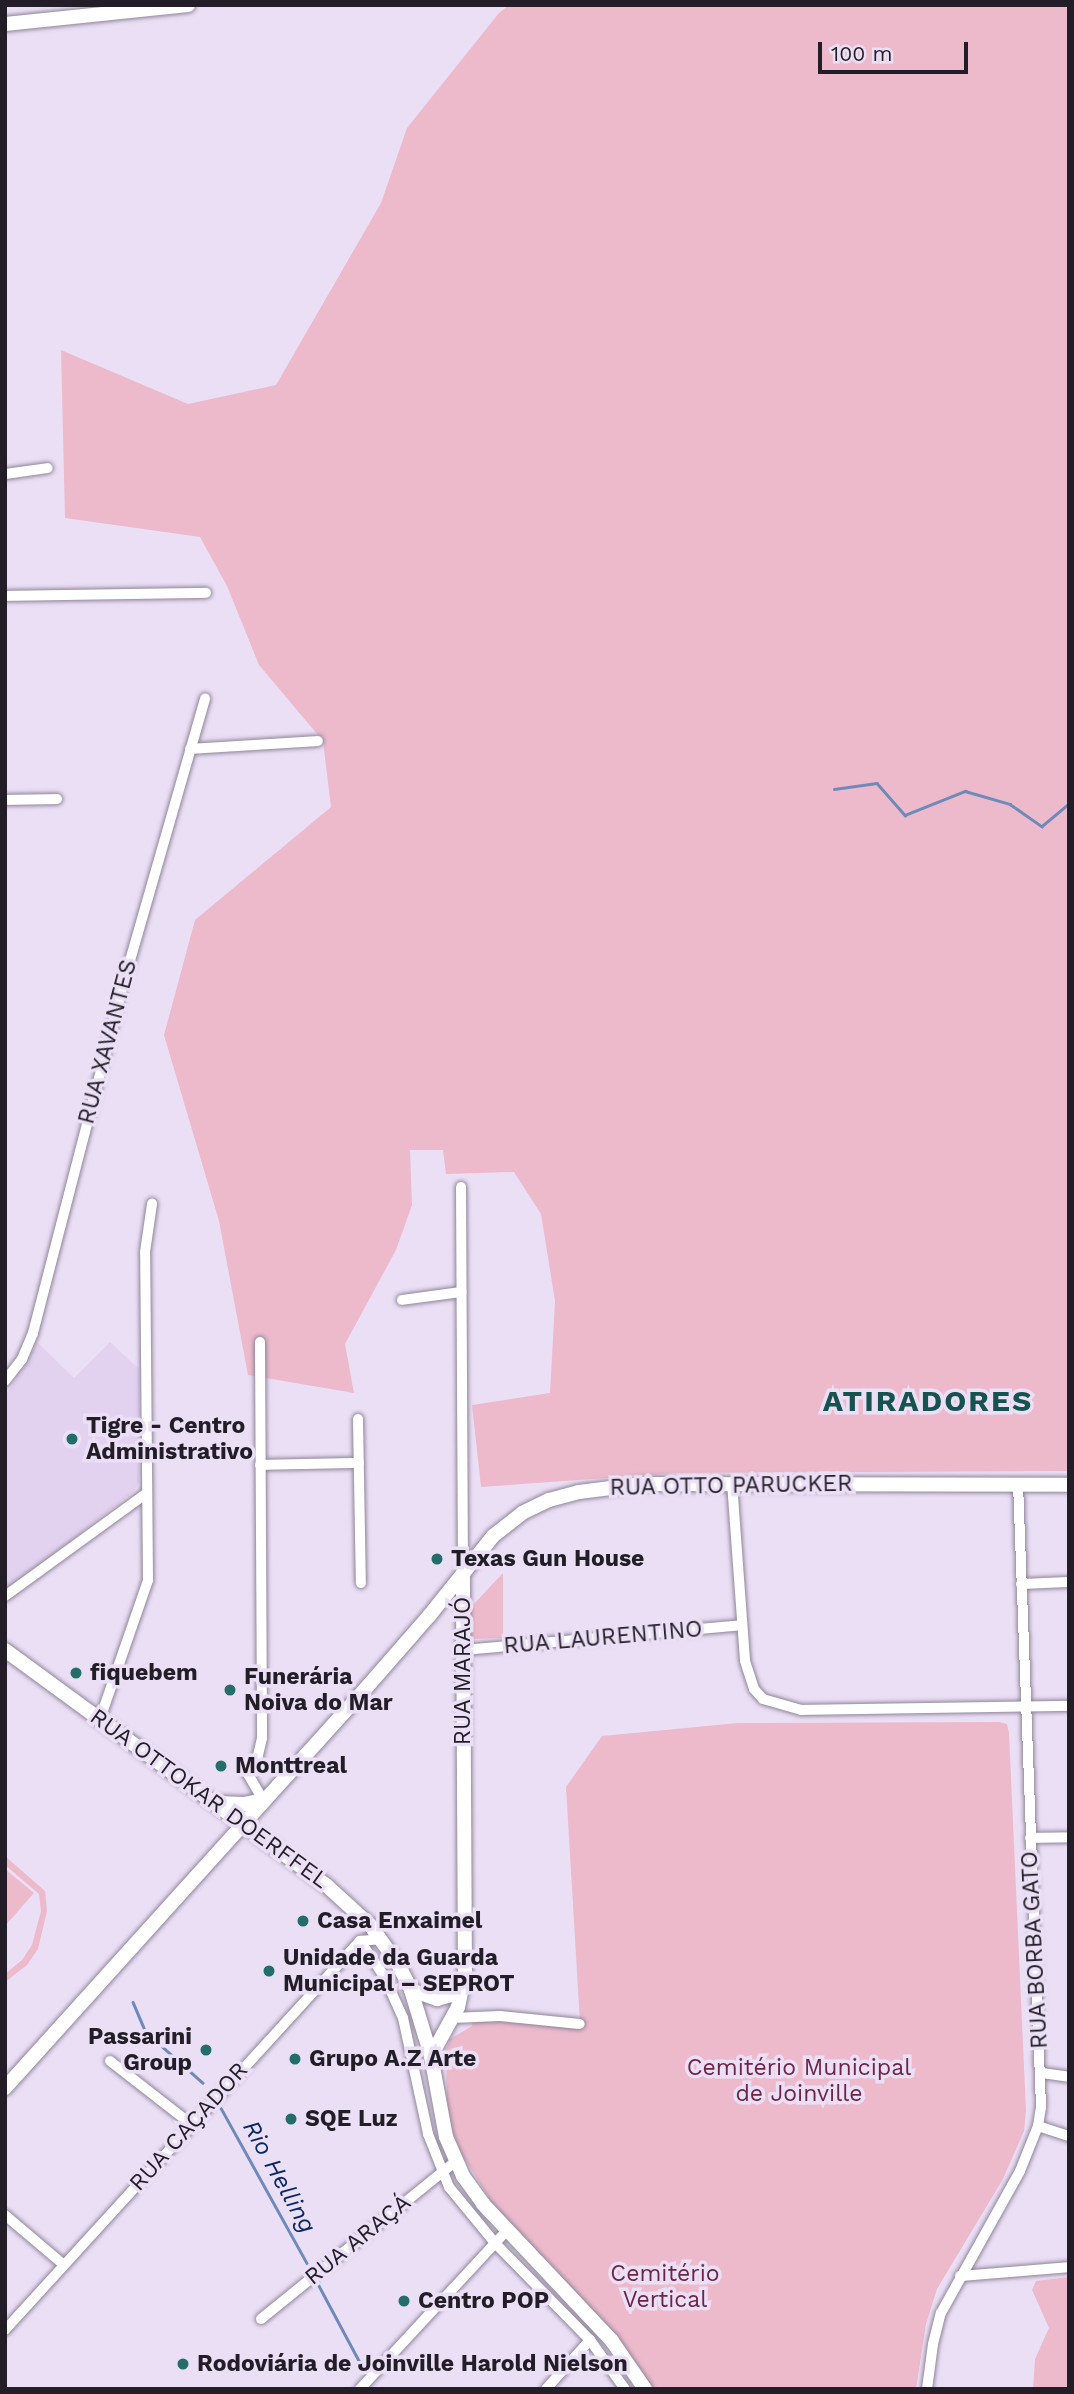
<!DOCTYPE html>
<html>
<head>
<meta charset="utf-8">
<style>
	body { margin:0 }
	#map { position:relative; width:1074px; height:2394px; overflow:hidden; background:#ebdff6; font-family:"Work Sans",sans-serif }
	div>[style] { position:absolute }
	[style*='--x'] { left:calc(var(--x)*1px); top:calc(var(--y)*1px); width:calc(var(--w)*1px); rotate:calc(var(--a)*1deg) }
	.built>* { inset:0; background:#e2d2f0 }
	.green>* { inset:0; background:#edbacc }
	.stream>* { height:2.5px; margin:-1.25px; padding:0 1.25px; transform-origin:1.25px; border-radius:1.25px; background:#6f8ab8 }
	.roads { filter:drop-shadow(0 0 2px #8f8599) drop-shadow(0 0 2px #8f8599) }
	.minor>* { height:10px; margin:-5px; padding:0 5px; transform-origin:5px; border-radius:5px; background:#fff }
	.major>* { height:14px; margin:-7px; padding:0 7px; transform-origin:7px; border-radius:7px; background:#fff }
	.dots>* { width:19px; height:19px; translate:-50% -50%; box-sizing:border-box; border:4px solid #ebdff6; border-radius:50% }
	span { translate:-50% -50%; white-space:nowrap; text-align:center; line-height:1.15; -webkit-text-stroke:7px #ebdff6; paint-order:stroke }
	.street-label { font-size:23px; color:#221d26 }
	.poi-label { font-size:23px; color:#221d26; font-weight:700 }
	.left { translate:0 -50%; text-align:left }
	.right { translate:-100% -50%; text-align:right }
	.park-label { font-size:23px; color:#6c2544 }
	.water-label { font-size:24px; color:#0a2860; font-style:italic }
	.district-label { font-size:30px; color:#16524f; font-weight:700; letter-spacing:2px }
	.frame { position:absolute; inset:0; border:7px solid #221d26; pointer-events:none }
	.scale { position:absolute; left:818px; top:42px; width:150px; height:32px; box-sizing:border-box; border:4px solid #221d26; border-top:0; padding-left:9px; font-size:21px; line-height:24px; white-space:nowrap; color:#221d26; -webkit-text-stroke:5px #ebdff6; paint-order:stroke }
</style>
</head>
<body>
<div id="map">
	<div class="built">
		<i style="clip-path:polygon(37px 1342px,74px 1378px,110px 1342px,139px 1369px,139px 1482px,135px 1490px,5px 1592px,5px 1395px,23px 1370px)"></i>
	</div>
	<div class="green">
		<i style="clip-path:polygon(509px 5px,1069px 5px,1069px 1471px,677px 1473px,481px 1487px,472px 1405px,550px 1393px,555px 1301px,541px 1214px,514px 1172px,446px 1174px,443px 1150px,410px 1150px,412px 1205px,396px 1250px,345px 1344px,354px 1393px,248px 1375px,219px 1221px,164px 1035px,195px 920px,331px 807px,323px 741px,259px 665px,227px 586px,200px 537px,65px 518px,61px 350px,188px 404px,276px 385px,381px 203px,407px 128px,499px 13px)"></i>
		<i style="clip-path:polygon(503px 1573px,503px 1638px,471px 1639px,471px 1607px)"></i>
		<i style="clip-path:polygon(999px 1722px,1007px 1724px,1009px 1733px,1026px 2111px,1024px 2131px,1003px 2179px,937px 2289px,926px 2324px,916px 2389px,651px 2389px,496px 2209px,461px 2153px,451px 2128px,447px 2106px,446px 2050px,450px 2039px,472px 2026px,473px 2017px,580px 2023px,566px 1787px,602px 1736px,738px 1723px)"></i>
		<i style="clip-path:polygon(5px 1856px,45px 1891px,47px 1911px,38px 1949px,27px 1965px,5px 1982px,5px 1974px,22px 1960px,32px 1945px,41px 1911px,39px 1894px,5px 1865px)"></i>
		<i style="clip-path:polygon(5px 1869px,34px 1893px,5px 1926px)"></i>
		<i style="clip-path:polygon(1069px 2277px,1069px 2389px,1033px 2389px,1035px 2359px,1049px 2328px,1032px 2290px,1036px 2281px)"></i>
	</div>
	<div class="stream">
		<i style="--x:834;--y:789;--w:43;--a:-7.9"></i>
		<i style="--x:877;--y:783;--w:43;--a:48.8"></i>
		<i style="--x:905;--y:815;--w:65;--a:-21.8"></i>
		<i style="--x:965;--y:791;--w:47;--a:16.1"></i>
		<i style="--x:1010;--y:804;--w:39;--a:35"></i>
		<i style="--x:1042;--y:826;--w:35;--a:-40"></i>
		<i style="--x:133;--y:2002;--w:33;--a:67"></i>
		<i style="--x:146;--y:2032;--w:76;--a:41.8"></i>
		<i style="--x:221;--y:2108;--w:177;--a:61"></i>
		<i style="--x:317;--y:2282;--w:102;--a:61.9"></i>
	</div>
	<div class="roads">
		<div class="minor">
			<i style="--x:5;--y:474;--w:43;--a:-7.9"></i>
			<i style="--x:5;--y:596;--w:201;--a:-0.9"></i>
			<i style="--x:190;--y:749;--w:128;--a:-3.6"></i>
			<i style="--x:5;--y:800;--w:52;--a:-1.1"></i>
			<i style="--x:461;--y:1187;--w:386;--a:89.7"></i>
			<i style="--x:402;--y:1300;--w:60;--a:-7.7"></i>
			<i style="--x:260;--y:1342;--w:396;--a:89.7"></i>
			<i style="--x:262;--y:1738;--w:18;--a:103"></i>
			<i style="--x:258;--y:1756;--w:21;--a:119"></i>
			<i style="--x:248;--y:1774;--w:30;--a:60"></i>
			<i style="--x:5;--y:1381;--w:28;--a:-52"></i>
			<i style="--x:22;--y:1359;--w:28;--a:-67"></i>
			<i style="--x:33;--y:1333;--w:359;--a:-75.5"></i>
			<i style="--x:123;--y:985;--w:298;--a:-74"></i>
			<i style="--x:358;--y:1419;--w:164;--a:89"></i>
			<i style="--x:260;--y:1465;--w:99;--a:-1.2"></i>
			<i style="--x:732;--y:1483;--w:178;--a:85.8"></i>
			<i style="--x:745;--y:1661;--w:29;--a:72"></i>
			<i style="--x:754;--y:1689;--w:13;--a:48"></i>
			<i style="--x:763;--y:1699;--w:40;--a:16"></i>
			<i style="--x:801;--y:1710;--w:268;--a:-0.9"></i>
			<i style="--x:1021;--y:1584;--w:48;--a:-2.4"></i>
			<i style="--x:5;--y:1596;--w:175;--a:-36"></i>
			<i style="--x:463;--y:1650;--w:280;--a:-5.1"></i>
			<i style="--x:100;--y:1719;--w:147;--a:-70.9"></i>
			<i style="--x:148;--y:1580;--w:328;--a:-90.5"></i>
			<i style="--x:145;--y:1252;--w:49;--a:-81.7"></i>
			<i style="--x:1030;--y:1838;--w:39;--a:-1"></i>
			<i style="--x:360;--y:1941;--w:42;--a:55.6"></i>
			<i style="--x:384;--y:1976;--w:46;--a:65.7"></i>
			<i style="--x:403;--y:2018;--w:119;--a:77.8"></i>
			<i style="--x:428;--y:2134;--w:57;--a:68.4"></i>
			<i style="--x:449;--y:2187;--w:72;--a:50.6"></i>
			<i style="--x:495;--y:2243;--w:136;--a:45.6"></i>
			<i style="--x:590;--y:2340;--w:60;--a:54.5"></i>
			<i style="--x:452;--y:2018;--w:48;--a:-2.4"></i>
			<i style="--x:500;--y:2016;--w:80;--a:5.7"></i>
			<i style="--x:110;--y:2061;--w:103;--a:37.9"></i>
			<i style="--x:1042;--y:2073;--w:27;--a:8"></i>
			<i style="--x:1038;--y:2126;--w:33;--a:18"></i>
			<i style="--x:5;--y:2215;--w:77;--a:40.3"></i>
			<i style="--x:960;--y:2276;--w:109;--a:-4.7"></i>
			<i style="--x:261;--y:2319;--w:250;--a:-39"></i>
			<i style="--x:5;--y:2330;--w:527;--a:-47.62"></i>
			<i style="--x:360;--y:1941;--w:22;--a:-5"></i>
			<i style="--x:360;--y:2389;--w:217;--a:-47.2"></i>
			<i style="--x:546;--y:2389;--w:66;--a:-48.1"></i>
			<i style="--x:927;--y:2389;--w:45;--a:-82.4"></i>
			<i style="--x:933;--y:2344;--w:32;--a:-76"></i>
			<i style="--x:941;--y:2313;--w:162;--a:-60.9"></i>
			<i style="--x:1020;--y:2171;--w:48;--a:-68.2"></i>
			<i style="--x:1038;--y:2126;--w:19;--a:-81"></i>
			<i style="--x:1041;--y:2107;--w:623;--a:-92.11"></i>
		</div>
		<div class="major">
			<i style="--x:5;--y:24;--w:184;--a:-5.9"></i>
			<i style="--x:5;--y:1650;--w:398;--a:36.2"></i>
			<i style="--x:326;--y:1885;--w:59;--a:42.3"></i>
			<i style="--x:370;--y:1925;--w:48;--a:54.3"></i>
			<i style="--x:398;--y:1964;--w:29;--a:63"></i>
			<i style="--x:411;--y:1990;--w:69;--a:73.1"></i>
			<i style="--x:431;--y:2056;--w:82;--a:79.5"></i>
			<i style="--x:446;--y:2137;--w:43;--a:66.4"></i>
			<i style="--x:463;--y:2176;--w:34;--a:54"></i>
			<i style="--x:483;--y:2204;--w:188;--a:46.7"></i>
			<i style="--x:612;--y:2341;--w:58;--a:55.5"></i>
			<i style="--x:216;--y:1803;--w:28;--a:2"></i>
			<i style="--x:244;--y:1804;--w:19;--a:-12"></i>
			<i style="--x:411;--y:1990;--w:28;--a:19"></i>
			<i style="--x:437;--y:1999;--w:16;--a:-15"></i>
			<i style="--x:452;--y:1995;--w:14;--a:-34"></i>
			<i style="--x:431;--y:2056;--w:56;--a:-61.1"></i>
			<i style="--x:458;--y:2007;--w:33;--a:-78"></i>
			<i style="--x:465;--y:1975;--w:402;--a:-90.3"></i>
			<i style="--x:5;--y:2088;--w:528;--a:-47.92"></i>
			<i style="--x:359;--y:1696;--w:106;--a:-48.8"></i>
			<i style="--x:429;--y:1616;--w:102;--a:-51.3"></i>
			<i style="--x:493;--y:1536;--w:37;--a:-38"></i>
			<i style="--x:522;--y:1513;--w:30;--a:-26"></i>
			<i style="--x:549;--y:1500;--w:31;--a:-15"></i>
			<i style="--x:579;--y:1492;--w:64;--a:-7.2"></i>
			<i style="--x:642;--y:1484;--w:427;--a:0.1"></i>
		</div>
	</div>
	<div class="dots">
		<i style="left:72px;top:1439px;background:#236e6a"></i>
		<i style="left:437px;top:1559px;background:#236e6a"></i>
		<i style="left:76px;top:1673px;background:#236e6a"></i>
		<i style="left:230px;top:1690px;background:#236e6a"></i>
		<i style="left:221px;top:1766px;background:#236e6a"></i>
		<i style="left:303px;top:1921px;background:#236e6a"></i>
		<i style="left:269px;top:1971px;background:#236e6a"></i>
		<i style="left:206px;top:2050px;background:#236e6a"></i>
		<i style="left:295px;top:2059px;background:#236e6a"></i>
		<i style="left:291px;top:2119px;background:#236e6a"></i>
		<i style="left:404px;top:2301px;background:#236e6a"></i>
		<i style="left:183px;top:2364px;background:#236e6a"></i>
	</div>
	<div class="street-label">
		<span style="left:108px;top:1042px;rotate:-75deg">RUA XAVANTES</span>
		<span style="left:731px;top:1486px;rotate:-1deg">RUA OTTO PARUCKER</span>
		<span style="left:603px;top:1638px;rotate:-5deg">RUA LAURENTINO</span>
		<span style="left:463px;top:1671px;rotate:-90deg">RUA MARAJÓ</span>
		<span style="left:209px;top:1799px;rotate:36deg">RUA OTTOKAR DOERFFEL</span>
		<span style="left:1035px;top:1950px;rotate:-93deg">RUA BORBA GATO</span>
		<span style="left:189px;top:2127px;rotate:-48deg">RUA CAÇADOR</span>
		<span style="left:358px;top:2240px;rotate:-39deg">RUA ARAÇÁ</span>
	</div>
	<div class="poi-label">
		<span class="left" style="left:86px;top:1439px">Tigre - Centro<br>Administrativo</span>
		<span class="left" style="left:451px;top:1559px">Texas Gun House</span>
		<span class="left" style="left:90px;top:1673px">fiquebem</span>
		<span class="left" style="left:244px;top:1690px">Funerária<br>Noiva do Mar</span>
		<span class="left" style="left:235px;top:1766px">Monttreal</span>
		<span class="left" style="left:317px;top:1921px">Casa Enxaimel</span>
		<span class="left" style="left:283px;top:1971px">Unidade da Guarda<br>Municipal – SEPROT</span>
		<span class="right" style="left:192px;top:2050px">Passarini<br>Group</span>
		<span class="left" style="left:309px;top:2059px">Grupo A.Z Arte</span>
		<span class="left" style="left:305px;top:2119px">SQE Luz</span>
		<span class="left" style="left:418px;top:2301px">Centro POP</span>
		<span class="left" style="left:197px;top:2364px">Rodoviária de Joinville Harold Nielson</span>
	</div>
	<div class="park-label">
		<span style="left:799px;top:2081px">Cemitério Municipal<br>de Joinville</span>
		<span style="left:665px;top:2287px">Cemitério<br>Vertical</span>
	</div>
	<div class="water-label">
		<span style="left:279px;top:2177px;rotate:61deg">Rio Helling</span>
	</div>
	<div class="district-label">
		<span style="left:928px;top:1401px">ATIRADORES</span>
	</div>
	<div class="frame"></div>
	<div class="scale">100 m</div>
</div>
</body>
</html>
